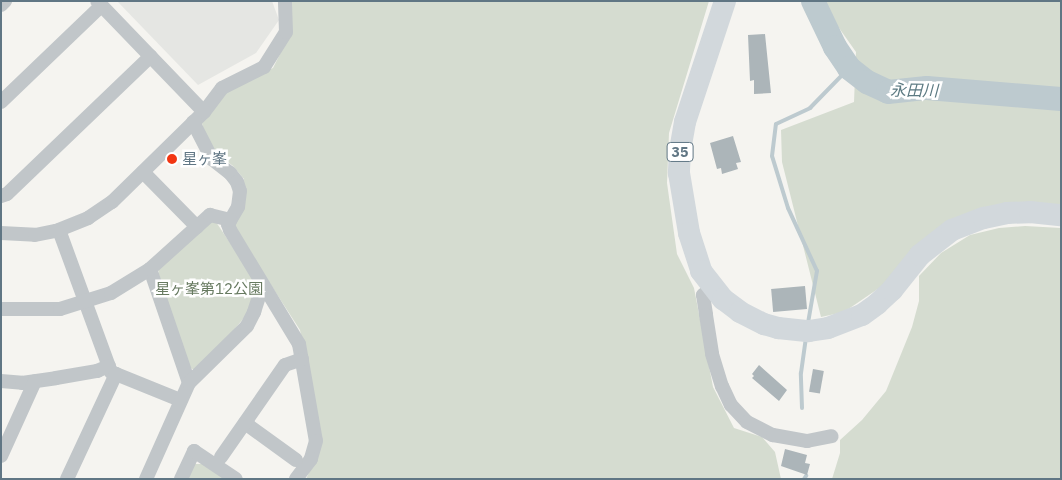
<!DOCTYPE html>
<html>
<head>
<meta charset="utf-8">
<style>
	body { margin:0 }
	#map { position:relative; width:1062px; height:480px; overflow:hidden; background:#f5f4f0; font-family:"IBM Plex Sans","Noto Sans JP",sans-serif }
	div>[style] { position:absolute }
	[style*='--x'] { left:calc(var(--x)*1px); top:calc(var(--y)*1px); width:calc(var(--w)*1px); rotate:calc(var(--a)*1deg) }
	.built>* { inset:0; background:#e5e6e3 }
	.green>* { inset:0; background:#d5dcd0 }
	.stream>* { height:4px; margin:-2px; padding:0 2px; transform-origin:2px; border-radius:2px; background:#bdcacf }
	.river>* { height:24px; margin:-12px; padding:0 12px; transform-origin:12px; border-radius:12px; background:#bdcacf }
	.building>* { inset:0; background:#acb5b9; transform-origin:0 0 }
	.minor>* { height:14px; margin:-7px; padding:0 7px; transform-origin:7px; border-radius:7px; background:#c1c6c9 }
	.primary>* { height:22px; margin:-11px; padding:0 11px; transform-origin:11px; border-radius:11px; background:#d2d8dc }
	.dots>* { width:14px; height:14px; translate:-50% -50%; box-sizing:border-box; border:2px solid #fff; border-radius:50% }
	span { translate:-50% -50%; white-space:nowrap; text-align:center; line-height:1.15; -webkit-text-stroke:5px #fff; paint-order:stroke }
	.shield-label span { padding:1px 4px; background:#fff; border:1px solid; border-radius:4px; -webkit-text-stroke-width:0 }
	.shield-label { font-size:14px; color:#607684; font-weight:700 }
	.poi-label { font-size:15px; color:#607684 }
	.left { translate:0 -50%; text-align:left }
	.park-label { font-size:15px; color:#677a60 }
	.water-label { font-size:16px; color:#5c7a82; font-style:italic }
	.frame { position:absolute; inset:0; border:2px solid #607684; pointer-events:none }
</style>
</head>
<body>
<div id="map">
	<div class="built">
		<i style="clip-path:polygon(117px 1px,272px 1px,279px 20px,256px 53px,198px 85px)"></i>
	</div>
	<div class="green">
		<i style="clip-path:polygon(291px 1px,709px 1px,669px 133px,667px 183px,677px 254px,694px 288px,713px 387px,734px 428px,762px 437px,775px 452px,781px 479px,306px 479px,314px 462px,319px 429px,300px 330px,236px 231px,234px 221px,244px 210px,244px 179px,233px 166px,212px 150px,204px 135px,202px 123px,227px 88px,273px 68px,289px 36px)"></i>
		<i style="clip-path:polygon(820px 1px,1061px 1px,1061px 207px,1001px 205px,844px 312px,821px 317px,782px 162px,781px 130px,854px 102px,856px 52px)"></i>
		<i style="clip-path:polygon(212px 221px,216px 222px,255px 280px,256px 287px,249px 312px,232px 332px,195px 370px,190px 368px,158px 275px,159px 269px)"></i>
		<i style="clip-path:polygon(1025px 226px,1061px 228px,1061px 479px,832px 479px,840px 453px,840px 440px,862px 420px,886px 391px,912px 327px,919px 301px,919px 276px,941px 253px,970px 235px,999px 228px)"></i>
		<i style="clip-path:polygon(195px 464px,204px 464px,229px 479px,187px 479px)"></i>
	</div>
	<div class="stream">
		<i style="--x:808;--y:323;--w:53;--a:-80.2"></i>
		<i style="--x:817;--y:271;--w:69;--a:-114.7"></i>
		<i style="--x:788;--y:208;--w:54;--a:-107.1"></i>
		<i style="--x:772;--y:156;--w:32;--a:-83"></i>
		<i style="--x:776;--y:124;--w:38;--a:-25"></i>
		<i style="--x:810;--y:108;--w:56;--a:-45.7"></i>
		<i style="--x:802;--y:408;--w:35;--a:-92"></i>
		<i style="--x:801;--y:373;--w:35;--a:-82"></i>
		<i style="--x:804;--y:479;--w:4;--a:-56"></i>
	</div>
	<div class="river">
		<i style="--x:813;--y:1;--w:51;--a:64.4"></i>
		<i style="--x:835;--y:47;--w:25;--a:56"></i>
		<i style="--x:849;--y:68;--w:23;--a:38"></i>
		<i style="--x:867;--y:82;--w:23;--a:25"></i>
		<i style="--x:888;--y:92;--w:39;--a:-6"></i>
		<i style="--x:927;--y:88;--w:134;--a:4.7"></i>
	</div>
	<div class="building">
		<i style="clip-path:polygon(765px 34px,771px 93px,754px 94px,754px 80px,750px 81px,748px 35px)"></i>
		<i style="clip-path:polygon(733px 136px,741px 162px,736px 163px,738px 169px,722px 174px,721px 168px,717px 169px,710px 143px)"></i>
		<i style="left:805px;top:286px;width:23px;height:34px;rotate:85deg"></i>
		<i style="clip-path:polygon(759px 365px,787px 390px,779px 401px,752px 378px,754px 376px,752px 374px)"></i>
		<i style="left:813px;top:369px;width:11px;height:23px;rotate:10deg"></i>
		<i style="clip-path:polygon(785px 449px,807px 455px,805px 463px,810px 464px,807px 475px,781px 466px)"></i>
	</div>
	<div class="minor">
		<i style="--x:1;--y:5;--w:6;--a:-45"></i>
		<i style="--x:1;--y:102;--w:139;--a:-43.8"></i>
		<i style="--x:204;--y:112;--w:30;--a:-53"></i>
		<i style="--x:222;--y:88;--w:47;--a:-26.6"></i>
		<i style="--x:264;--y:67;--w:41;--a:-57.8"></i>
		<i style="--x:286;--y:32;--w:31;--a:-92"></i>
		<i style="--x:193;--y:122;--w:42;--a:62.8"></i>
		<i style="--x:212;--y:159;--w:23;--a:38"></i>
		<i style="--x:230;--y:173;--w:11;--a:52"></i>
		<i style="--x:237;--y:182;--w:9;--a:72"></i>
		<i style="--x:240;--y:191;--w:16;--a:97"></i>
		<i style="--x:238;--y:207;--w:20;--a:120"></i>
		<i style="--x:228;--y:224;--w:6;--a:72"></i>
		<i style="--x:230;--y:230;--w:133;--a:58.8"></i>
		<i style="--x:299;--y:344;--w:98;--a:80.1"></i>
		<i style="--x:316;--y:441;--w:19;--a:106"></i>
		<i style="--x:311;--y:459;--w:25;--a:127"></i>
		<i style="--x:143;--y:172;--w:77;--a:45.5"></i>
		<i style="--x:1;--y:196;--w:6;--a:-18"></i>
		<i style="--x:7;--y:194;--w:199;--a:-43.8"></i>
		<i style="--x:59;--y:230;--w:151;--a:69.9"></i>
		<i style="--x:111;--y:372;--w:74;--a:22.1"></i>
		<i style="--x:1;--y:233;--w:34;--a:3"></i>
		<i style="--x:35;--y:235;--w:21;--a:-11"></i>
		<i style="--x:56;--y:231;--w:35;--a:-22"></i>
		<i style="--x:88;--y:218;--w:29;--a:-34"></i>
		<i style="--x:112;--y:202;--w:129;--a:-44.4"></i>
		<i style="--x:204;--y:112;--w:154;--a:-133.9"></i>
		<i style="--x:150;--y:269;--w:120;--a:71.1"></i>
		<i style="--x:713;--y:287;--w:13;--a:141"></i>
		<i style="--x:703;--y:295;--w:20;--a:81"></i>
		<i style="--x:706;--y:315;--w:39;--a:81"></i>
		<i style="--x:712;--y:354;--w:34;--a:73"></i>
		<i style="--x:722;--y:386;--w:21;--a:65"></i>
		<i style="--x:731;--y:405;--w:23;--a:47"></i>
		<i style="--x:747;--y:422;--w:29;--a:27"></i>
		<i style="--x:773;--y:435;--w:35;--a:10"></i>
		<i style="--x:807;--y:441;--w:25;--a:-11"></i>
		<i style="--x:1;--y:309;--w:59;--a:0"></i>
		<i style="--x:60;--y:309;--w:53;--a:-17.4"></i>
		<i style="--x:111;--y:293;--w:46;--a:-31.6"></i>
		<i style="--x:150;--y:269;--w:81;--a:-42"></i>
		<i style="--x:210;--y:215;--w:21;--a:14"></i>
		<i style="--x:1;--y:381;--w:21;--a:5"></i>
		<i style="--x:22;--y:383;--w:34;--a:-8"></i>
		<i style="--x:56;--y:378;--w:42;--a:-9.7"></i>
		<i style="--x:97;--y:371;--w:13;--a:-23"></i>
		<i style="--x:245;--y:423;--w:63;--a:36"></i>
		<i style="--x:1;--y:456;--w:82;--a:-65.6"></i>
		<i style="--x:221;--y:457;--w:112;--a:-55.2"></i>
		<i style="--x:285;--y:365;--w:18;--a:-19"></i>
		<i style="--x:67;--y:479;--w:116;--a:-65"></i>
		<i style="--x:146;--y:479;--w:105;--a:-65.9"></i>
		<i style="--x:189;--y:383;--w:81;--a:-44.5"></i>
		<i style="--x:247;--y:326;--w:16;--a:-63"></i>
		<i style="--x:254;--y:312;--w:28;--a:-72"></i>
		<i style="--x:181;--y:479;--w:31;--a:-65"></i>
		<i style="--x:194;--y:451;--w:50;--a:33.7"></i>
	</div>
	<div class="primary">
		<i style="--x:725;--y:1;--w:127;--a:108.3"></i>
		<i style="--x:685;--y:122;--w:29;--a:100"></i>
		<i style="--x:680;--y:151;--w:22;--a:93"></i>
		<i style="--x:679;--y:173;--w:61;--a:80.5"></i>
		<i style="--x:689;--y:233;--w:40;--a:72"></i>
		<i style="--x:701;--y:271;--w:36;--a:52"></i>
		<i style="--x:723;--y:299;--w:21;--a:37"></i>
		<i style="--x:740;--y:312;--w:27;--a:27"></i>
		<i style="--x:764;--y:324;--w:15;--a:16"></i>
		<i style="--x:778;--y:328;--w:31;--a:6"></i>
		<i style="--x:809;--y:331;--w:19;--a:-9"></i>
		<i style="--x:828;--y:328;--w:36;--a:-21"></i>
		<i style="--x:862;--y:315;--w:19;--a:-36"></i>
		<i style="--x:877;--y:304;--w:21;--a:-43"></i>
		<i style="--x:892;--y:290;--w:45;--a:-51.3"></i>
		<i style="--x:920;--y:255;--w:41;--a:-38"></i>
		<i style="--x:952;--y:230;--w:34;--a:-21"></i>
		<i style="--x:984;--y:218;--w:24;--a:-12"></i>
		<i style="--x:1007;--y:213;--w:23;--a:-2"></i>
		<i style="--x:1030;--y:212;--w:31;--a:6"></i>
	</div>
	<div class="dots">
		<i style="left:172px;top:159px;background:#f23612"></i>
	</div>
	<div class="shield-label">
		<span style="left:680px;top:152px">35</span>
	</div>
	<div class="poi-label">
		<span class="left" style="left:182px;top:159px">星ヶ峯</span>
	</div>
	<div class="park-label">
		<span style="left:209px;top:289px">星ヶ峯第12公園</span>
	</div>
	<div class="water-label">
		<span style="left:914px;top:90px;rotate:1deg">永田川</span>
	</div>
	<div class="frame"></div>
</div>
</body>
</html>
